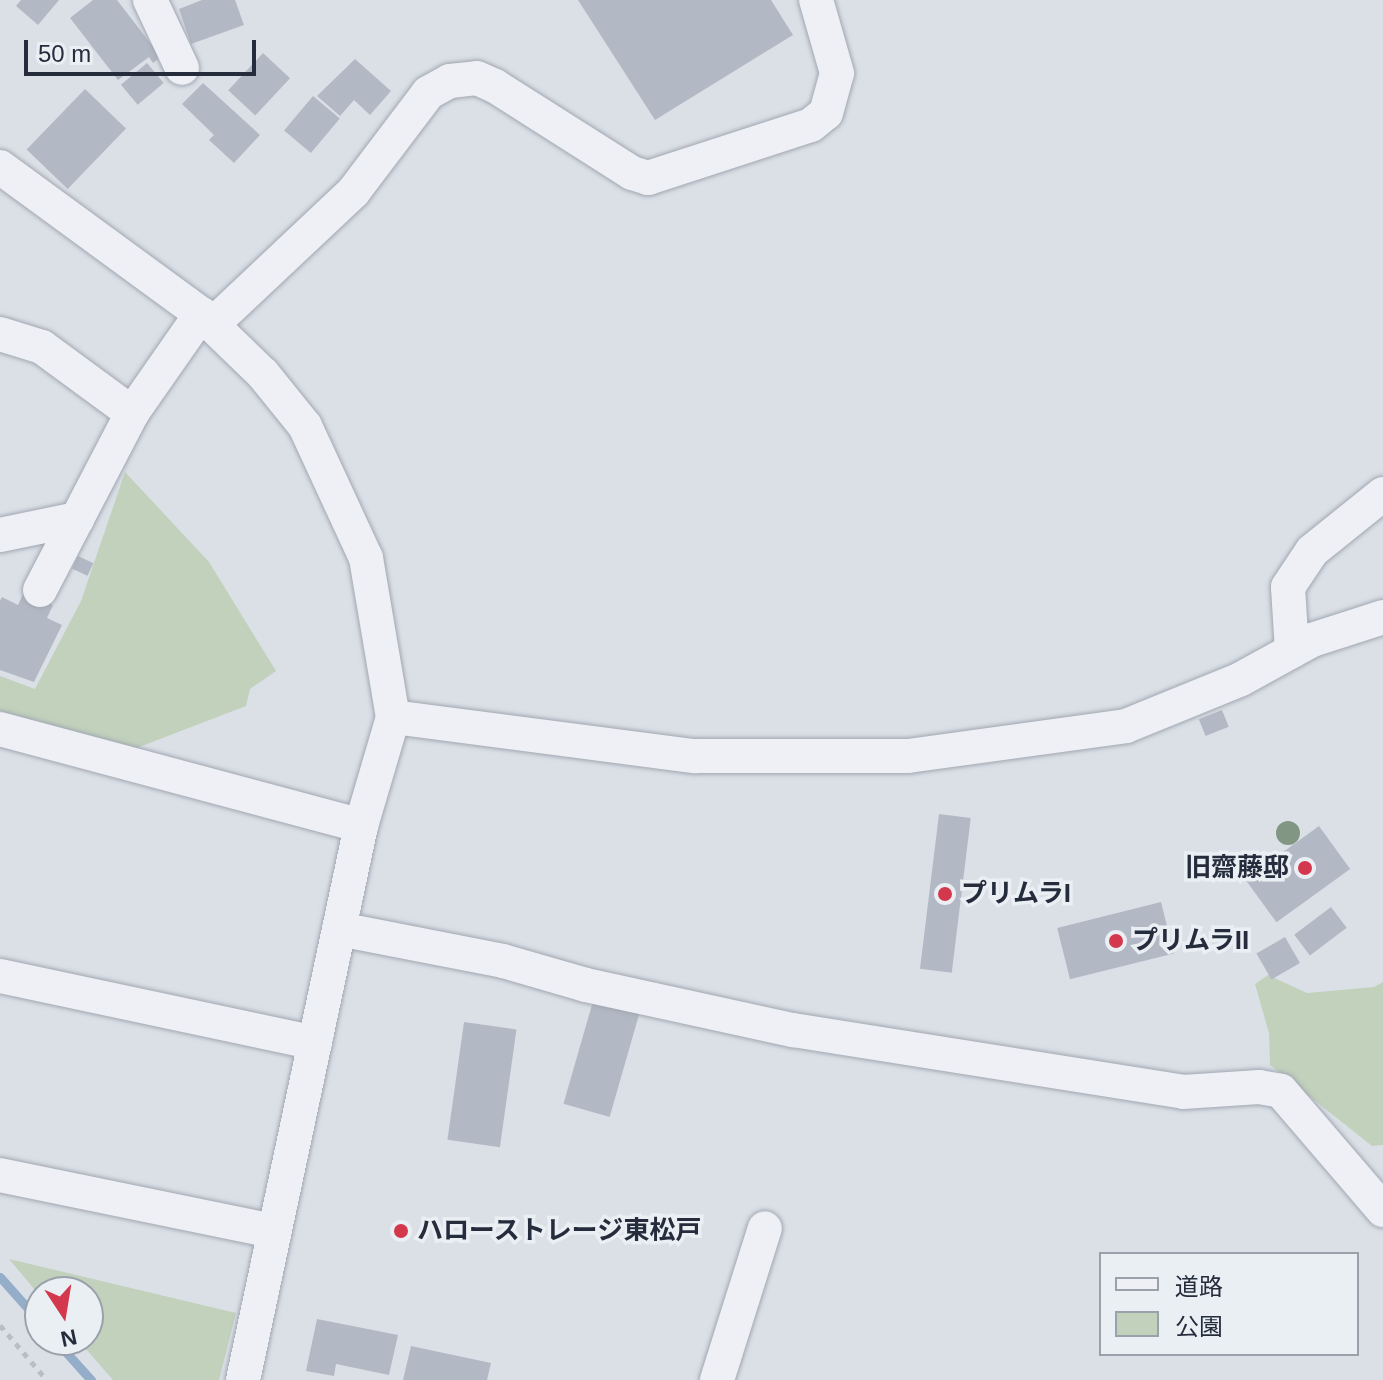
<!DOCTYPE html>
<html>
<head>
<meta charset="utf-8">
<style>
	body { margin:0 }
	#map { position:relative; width:1383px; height:1380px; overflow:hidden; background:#dbe0e7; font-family:Helvetica,"Noto Sans JP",sans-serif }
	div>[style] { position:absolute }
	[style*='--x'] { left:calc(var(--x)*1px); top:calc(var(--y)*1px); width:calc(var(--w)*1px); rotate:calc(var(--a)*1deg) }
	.green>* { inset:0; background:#c1d1bc }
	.stream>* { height:9px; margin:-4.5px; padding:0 4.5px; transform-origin:4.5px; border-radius:4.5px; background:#94adc9 }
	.building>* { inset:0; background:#b2b9c4; transform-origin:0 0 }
	.path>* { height:5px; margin-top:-2.5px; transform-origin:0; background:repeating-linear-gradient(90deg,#babdc5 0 6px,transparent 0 12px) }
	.roads { filter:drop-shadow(0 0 2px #a1a7b1) drop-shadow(0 0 2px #a1a7b1) }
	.minor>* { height:34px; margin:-17px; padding:0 17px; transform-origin:17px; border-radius:17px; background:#eef0f5 }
	.trees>* { width:24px; height:24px; margin:-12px; border-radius:50%; background:#819683 }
	.dots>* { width:22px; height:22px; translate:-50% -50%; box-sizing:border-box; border:4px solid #eaeff4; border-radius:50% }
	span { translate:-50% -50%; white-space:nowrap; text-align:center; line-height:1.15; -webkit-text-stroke:7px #eaeff4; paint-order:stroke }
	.poi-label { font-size:26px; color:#252d3d; font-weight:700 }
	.right { translate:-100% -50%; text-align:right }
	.left { translate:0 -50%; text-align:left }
	.legend { position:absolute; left:1099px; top:1252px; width:260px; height:104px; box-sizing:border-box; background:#eaeff4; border:2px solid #9ba1ab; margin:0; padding:10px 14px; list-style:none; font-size:24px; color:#252d3d }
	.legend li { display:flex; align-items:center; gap:16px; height:40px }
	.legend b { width:40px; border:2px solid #9ba1ab }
	.north { position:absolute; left:24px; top:1276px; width:80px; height:80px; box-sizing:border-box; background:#eaeff4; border:2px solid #9ba1ab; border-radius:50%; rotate:168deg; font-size:22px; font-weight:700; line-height:32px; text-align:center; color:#252d3d }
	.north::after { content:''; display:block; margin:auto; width:28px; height:36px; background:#d4384d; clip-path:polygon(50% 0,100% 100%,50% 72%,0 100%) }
	.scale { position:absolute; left:24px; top:40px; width:232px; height:36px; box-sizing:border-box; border:4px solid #252d3d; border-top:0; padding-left:10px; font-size:24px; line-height:28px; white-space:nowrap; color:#252d3d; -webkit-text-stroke:6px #eaeff4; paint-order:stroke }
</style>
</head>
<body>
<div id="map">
	<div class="green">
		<i style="clip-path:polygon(125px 472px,209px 562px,276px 671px,250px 689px,246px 706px,134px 749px,0 711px,0 676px,35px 689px,81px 601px)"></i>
		<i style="clip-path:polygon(1268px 975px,1307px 993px,1374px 987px,1383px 982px,1383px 1145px,1372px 1146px,1270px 1065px,1269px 1033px,1255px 984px)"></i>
		<i style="clip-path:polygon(9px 1259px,236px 1313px,219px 1380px,113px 1380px,78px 1340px,88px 1340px,88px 1292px,40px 1296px)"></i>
	</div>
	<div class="stream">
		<i style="--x:0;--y:1277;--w:60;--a:48.4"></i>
		<i style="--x:55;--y:1340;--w:54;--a:48"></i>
	</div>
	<div class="building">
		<i style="clip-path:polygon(21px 0,59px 0,38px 25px,16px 6px)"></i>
		<i style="clip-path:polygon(93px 0,117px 0,161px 57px,153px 63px,149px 57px,118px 80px,70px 18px)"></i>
		<i style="clip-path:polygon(202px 0,235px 0,244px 25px,191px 44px,179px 9px)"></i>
		<i style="clip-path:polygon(578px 0,771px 0,793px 35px,655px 120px)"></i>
		<i style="left:263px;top:53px;width:37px;height:51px;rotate:43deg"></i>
		<i style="clip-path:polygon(355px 59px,391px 91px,370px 115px,354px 100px,340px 116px,317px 96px)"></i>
		<i style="left:147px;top:63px;width:26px;height:34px;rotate:50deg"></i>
		<i style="clip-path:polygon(203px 83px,260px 135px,234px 163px,209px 140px,214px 135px,182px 104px)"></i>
		<i style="left:85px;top:89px;width:57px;height:84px;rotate:44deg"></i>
		<i style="left:313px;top:96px;width:35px;height:45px;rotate:40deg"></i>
		<i style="left:78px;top:556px;width:17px;height:14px;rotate:25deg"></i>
		<i style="clip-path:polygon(24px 592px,53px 605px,47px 618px,62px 625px,34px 682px,0 670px,0 601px,2px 597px,18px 605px)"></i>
		<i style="left:1222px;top:710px;width:18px;height:25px;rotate:68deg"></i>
		<i style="left:939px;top:814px;width:32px;height:156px;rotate:7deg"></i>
		<i style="left:1319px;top:826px;width:53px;height:91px;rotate:54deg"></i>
		<i style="left:1161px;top:902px;width:53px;height:107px;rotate:76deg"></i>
		<i style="left:1331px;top:907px;width:26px;height:46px;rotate:53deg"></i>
		<i style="left:1285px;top:937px;width:30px;height:33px;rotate:60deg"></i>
		<i style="left:593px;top:1001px;width:48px;height:107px;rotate:16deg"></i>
		<i style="left:464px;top:1022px;width:53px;height:119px;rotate:8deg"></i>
		<i style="clip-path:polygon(317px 1319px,398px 1335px,389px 1375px,336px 1364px,334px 1376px,306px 1371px)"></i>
		<i style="clip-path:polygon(411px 1346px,491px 1363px,487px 1380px,403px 1380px)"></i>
	</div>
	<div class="path">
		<i style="--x:0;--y:1325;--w:72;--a:49.5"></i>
	</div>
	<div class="roads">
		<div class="minor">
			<i style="--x:150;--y:0;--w:75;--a:64.8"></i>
			<i style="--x:0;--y:167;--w:249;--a:36.2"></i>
			<i style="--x:201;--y:314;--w:86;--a:44.1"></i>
			<i style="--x:263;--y:374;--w:67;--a:51.1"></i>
			<i style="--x:305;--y:426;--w:145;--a:65.2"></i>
			<i style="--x:366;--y:558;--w:161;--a:80.4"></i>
			<i style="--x:212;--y:325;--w:195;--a:-43.3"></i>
			<i style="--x:354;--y:191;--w:123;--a:-52.9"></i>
			<i style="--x:428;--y:93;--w:25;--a:-29"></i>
			<i style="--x:450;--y:81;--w:27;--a:-6"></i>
			<i style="--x:477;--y:78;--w:20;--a:24"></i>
			<i style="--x:495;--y:86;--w:162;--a:32.4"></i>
			<i style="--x:632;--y:173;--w:17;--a:17"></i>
			<i style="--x:648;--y:178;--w:171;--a:-18"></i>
			<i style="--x:811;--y:125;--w:19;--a:-39"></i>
			<i style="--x:826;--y:113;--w:41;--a:-74.6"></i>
			<i style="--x:837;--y:73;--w:76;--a:-106"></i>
			<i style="--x:0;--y:334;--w:44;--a:17.2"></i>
			<i style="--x:42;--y:347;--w:112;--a:36.3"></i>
			<i style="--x:132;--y:413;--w:121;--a:-55.1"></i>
			<i style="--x:0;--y:535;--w:79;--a:-11.7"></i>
			<i style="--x:40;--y:590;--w:199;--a:-62.5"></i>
			<i style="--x:1292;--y:651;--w:64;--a:-93.6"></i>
			<i style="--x:1288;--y:587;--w:43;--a:-56.3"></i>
			<i style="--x:1312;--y:551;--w:91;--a:-38.8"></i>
			<i style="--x:0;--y:729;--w:374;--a:15"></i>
			<i style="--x:339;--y:929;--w:167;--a:11"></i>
			<i style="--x:503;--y:961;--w:86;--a:16.1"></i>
			<i style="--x:586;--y:985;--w:212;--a:12.3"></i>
			<i style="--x:793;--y:1030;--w:395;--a:9"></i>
			<i style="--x:1183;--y:1092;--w:76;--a:-3.8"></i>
			<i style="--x:1259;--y:1087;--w:22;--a:10"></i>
			<i style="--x:1281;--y:1091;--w:157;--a:49.4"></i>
			<i style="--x:0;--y:976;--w:322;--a:12"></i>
			<i style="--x:0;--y:1175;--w:279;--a:11.6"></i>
			<i style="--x:243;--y:1380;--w:566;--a:-77.98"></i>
			<i style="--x:361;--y:826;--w:114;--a:-73.6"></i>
			<i style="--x:393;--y:717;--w:305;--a:7.4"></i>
			<i style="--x:695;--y:756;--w:213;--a:0"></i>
			<i style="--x:908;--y:756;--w:220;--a:-7.8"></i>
			<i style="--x:1126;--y:726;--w:124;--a:-22.2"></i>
			<i style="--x:1241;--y:679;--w:81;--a:-28.8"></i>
			<i style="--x:1312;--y:640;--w:75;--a:-17.9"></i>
			<i style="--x:717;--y:1380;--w:159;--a:-72.5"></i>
		</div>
	</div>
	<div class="trees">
		<i style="left:1288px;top:833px"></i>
	</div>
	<div class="dots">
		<i style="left:1305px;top:868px;background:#d4384d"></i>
		<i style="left:945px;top:894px;background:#d4384d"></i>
		<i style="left:1116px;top:941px;background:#d4384d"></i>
		<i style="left:401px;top:1231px;background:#d4384d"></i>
	</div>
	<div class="poi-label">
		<span class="right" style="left:1289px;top:868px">旧齋藤邸</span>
		<span class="left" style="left:961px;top:894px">プリムラI</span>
		<span class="left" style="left:1132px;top:941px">プリムラII</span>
		<span class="left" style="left:417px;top:1231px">ハローストレージ東松戸</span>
	</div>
	<ul class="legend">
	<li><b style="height:10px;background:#eef0f5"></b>道路</li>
	<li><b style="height:22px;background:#c1d1bc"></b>公園</li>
	</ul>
	<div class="north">N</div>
	<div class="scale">50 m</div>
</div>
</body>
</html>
